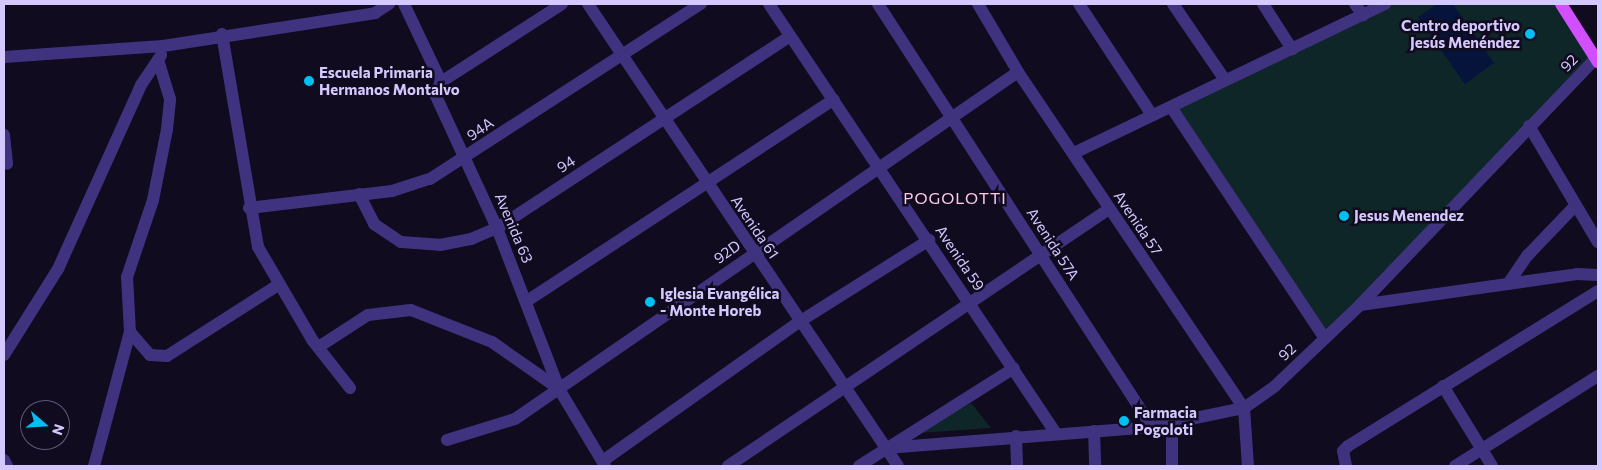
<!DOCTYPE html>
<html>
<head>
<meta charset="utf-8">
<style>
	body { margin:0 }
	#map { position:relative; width:1602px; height:470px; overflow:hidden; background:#100b1e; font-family:Commissioner,sans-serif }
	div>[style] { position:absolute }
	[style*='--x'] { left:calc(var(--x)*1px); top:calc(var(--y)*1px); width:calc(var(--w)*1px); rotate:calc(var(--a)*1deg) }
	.green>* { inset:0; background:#0e2628 }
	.water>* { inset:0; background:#06143c }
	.minor>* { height:12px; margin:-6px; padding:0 6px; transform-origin:6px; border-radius:6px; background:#3f3380 }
	.major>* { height:12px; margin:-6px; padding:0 6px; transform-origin:6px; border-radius:6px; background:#d24fff }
	.dots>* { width:14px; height:14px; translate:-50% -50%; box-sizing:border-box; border:2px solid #100b1e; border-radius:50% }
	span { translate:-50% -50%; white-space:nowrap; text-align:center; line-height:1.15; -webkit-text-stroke:5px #100b1e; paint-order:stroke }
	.poi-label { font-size:15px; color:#d5c8ff; font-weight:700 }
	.right { translate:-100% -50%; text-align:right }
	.left { translate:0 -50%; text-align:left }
	.street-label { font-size:15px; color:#d5c8ff }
	.neighbourhood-label { font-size:16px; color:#ffcae6; letter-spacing:1px }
	.frame { position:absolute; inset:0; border:5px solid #d5c8ff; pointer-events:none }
	.north { position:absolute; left:20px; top:400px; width:50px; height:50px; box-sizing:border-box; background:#100b1e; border:1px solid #5f5778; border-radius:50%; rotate:109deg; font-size:14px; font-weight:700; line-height:20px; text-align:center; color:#d5c8ff }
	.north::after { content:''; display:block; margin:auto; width:18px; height:22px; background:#00bff3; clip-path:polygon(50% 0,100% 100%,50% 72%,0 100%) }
</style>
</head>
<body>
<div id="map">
	<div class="green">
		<i style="clip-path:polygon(1385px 4px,1561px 4px,1596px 58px,1325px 339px,1171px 107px)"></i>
		<i style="clip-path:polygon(971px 403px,991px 428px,919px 433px)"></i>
	</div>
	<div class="water">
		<i style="clip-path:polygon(1437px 4px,1453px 4px,1494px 63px,1465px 84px,1418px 17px)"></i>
	</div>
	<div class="minor">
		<i style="--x:404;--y:4;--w:86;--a:64.6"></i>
		<i style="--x:562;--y:4;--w:144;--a:147.2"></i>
		<i style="--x:441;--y:82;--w:13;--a:117"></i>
		<i style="--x:435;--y:94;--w:148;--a:65.2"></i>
		<i style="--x:497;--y:228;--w:173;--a:68.9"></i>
		<i style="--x:559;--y:389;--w:90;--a:59.1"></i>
		<i style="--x:588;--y:4;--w:556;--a:56.14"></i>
		<i style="--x:769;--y:4;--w:515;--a:56.25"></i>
		<i style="--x:878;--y:4;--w:504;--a:57.07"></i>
		<i style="--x:978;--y:4;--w:79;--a:59.5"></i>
		<i style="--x:1018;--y:72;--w:405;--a:56.1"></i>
		<i style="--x:1244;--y:408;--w:58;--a:86.1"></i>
		<i style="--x:1079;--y:4;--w:133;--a:56.7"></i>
		<i style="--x:1173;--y:4;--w:92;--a:55.6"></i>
		<i style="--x:1263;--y:4;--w:54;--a:57.2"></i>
		<i style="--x:1355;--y:4;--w:14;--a:54"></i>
		<i style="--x:222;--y:34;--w:216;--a:80.4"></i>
		<i style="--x:258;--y:247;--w:109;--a:59.7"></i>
		<i style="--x:313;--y:341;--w:60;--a:51.8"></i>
		<i style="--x:4;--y:57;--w:159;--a:-4"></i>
		<i style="--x:163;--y:46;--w:215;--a:-8.8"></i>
		<i style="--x:375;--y:13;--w:17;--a:-33"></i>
		<i style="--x:1171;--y:107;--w:278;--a:56.4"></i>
		<i style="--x:1529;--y:126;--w:135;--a:59.3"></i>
		<i style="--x:4;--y:135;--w:29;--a:84"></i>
		<i style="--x:1074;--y:153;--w:345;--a:-25.6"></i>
		<i style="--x:359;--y:194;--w:34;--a:63"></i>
		<i style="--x:374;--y:224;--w:32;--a:34"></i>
		<i style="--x:401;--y:242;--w:39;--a:4"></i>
		<i style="--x:440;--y:245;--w:32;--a:-11"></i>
		<i style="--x:471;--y:239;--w:28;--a:-23"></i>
		<i style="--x:497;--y:228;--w:350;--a:-33.2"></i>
		<i style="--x:249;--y:208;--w:144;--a:-6.8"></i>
		<i style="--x:392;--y:191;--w:40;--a:-18"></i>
		<i style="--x:430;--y:179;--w:323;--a:-32.9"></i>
		<i style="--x:1508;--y:284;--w:34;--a:-56"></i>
		<i style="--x:1527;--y:256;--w:68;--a:-46.2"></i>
		<i style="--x:527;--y:301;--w:367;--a:-33.3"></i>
		<i style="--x:1360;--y:305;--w:219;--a:-8.1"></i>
		<i style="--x:1577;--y:274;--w:21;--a:3"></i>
		<i style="--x:130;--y:332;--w:30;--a:49"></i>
		<i style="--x:150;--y:355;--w:17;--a:3"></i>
		<i style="--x:167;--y:356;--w:132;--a:-32.6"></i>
		<i style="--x:320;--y:346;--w:57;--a:-32.9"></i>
		<i style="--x:368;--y:315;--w:43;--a:-6.6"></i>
		<i style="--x:411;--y:310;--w:87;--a:21.6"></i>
		<i style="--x:492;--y:342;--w:82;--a:35"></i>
		<i style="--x:4;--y:355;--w:102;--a:-57.9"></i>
		<i style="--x:58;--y:269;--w:202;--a:-65.7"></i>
		<i style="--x:141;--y:85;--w:36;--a:-56"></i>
		<i style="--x:1443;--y:386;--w:94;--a:58.5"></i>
		<i style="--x:1172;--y:424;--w:42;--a:90"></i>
		<i style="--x:1094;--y:431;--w:35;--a:88"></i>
		<i style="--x:1016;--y:436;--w:30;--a:88"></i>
		<i style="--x:447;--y:440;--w:71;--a:-17.2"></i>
		<i style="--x:515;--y:419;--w:611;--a:-34.6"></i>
		<i style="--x:886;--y:448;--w:267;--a:-4.5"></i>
		<i style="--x:1152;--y:427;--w:94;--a:-11.7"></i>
		<i style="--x:1244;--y:408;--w:38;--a:-35"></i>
		<i style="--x:1275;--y:386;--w:117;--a:-43.6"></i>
		<i style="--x:1360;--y:305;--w:344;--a:-46.3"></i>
		<i style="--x:4;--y:460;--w:7;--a:63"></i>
		<i style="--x:604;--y:460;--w:239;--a:-35.3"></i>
		<i style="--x:799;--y:322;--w:154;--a:-32.2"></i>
		<i style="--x:94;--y:466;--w:139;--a:-75"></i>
		<i style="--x:130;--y:332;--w:55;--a:-93.1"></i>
		<i style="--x:127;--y:277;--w:81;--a:-71.3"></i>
		<i style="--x:153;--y:200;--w:72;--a:-78.8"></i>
		<i style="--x:167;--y:129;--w:30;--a:-84"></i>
		<i style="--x:170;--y:99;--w:39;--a:-107"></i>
		<i style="--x:728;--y:466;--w:460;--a:-34"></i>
		<i style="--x:859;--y:466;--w:183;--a:-32.3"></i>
		<i style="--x:1346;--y:466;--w:15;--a:-101"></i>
		<i style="--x:1343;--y:451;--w:7;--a:-45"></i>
		<i style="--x:1348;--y:446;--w:294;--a:-31.8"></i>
		<i style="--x:1455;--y:466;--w:169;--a:-32.2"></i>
	</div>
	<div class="major">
		<i style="--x:1561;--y:4;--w:69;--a:57.5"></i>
	</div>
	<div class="dots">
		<i style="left:1530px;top:34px;background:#00bff3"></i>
		<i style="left:309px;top:81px;background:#00bff3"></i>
		<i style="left:1344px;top:216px;background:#00bff3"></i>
		<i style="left:650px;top:302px;background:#00bff3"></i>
		<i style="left:1124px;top:421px;background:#00bff3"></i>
	</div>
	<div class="poi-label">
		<span class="right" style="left:1520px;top:34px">Centro deportivo<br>Jesús Menéndez</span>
		<span class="left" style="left:319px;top:81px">Escuela Primaria<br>Hermanos Montalvo</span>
		<span class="left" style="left:1354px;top:216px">Jesus Menendez</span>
		<span class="left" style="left:660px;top:302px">Iglesia Evangélica<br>- Monte Horeb</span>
		<span class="left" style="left:1134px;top:421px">Farmacia<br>Pogoloti</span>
	</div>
	<div class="street-label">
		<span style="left:1569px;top:63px;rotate:-46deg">92</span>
		<span style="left:480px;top:129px;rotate:-34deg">94A</span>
		<span style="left:566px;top:164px;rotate:-33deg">94</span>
		<span style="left:1138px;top:223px;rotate:56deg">Avenida 57</span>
		<span style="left:755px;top:227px;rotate:56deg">Avenida 61</span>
		<span style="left:514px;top:228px;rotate:67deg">Avenida 63</span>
		<span style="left:1053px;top:244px;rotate:57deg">Avenida 57A</span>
		<span style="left:727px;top:252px;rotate:-35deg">92D</span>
		<span style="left:960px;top:258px;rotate:56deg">Avenida 59</span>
		<span style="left:1287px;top:352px;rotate:-43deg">92</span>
	</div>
	<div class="neighbourhood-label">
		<span style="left:955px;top:198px">POGOLOTTI</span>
	</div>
	<div class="frame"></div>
	<div class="north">N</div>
</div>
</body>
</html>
